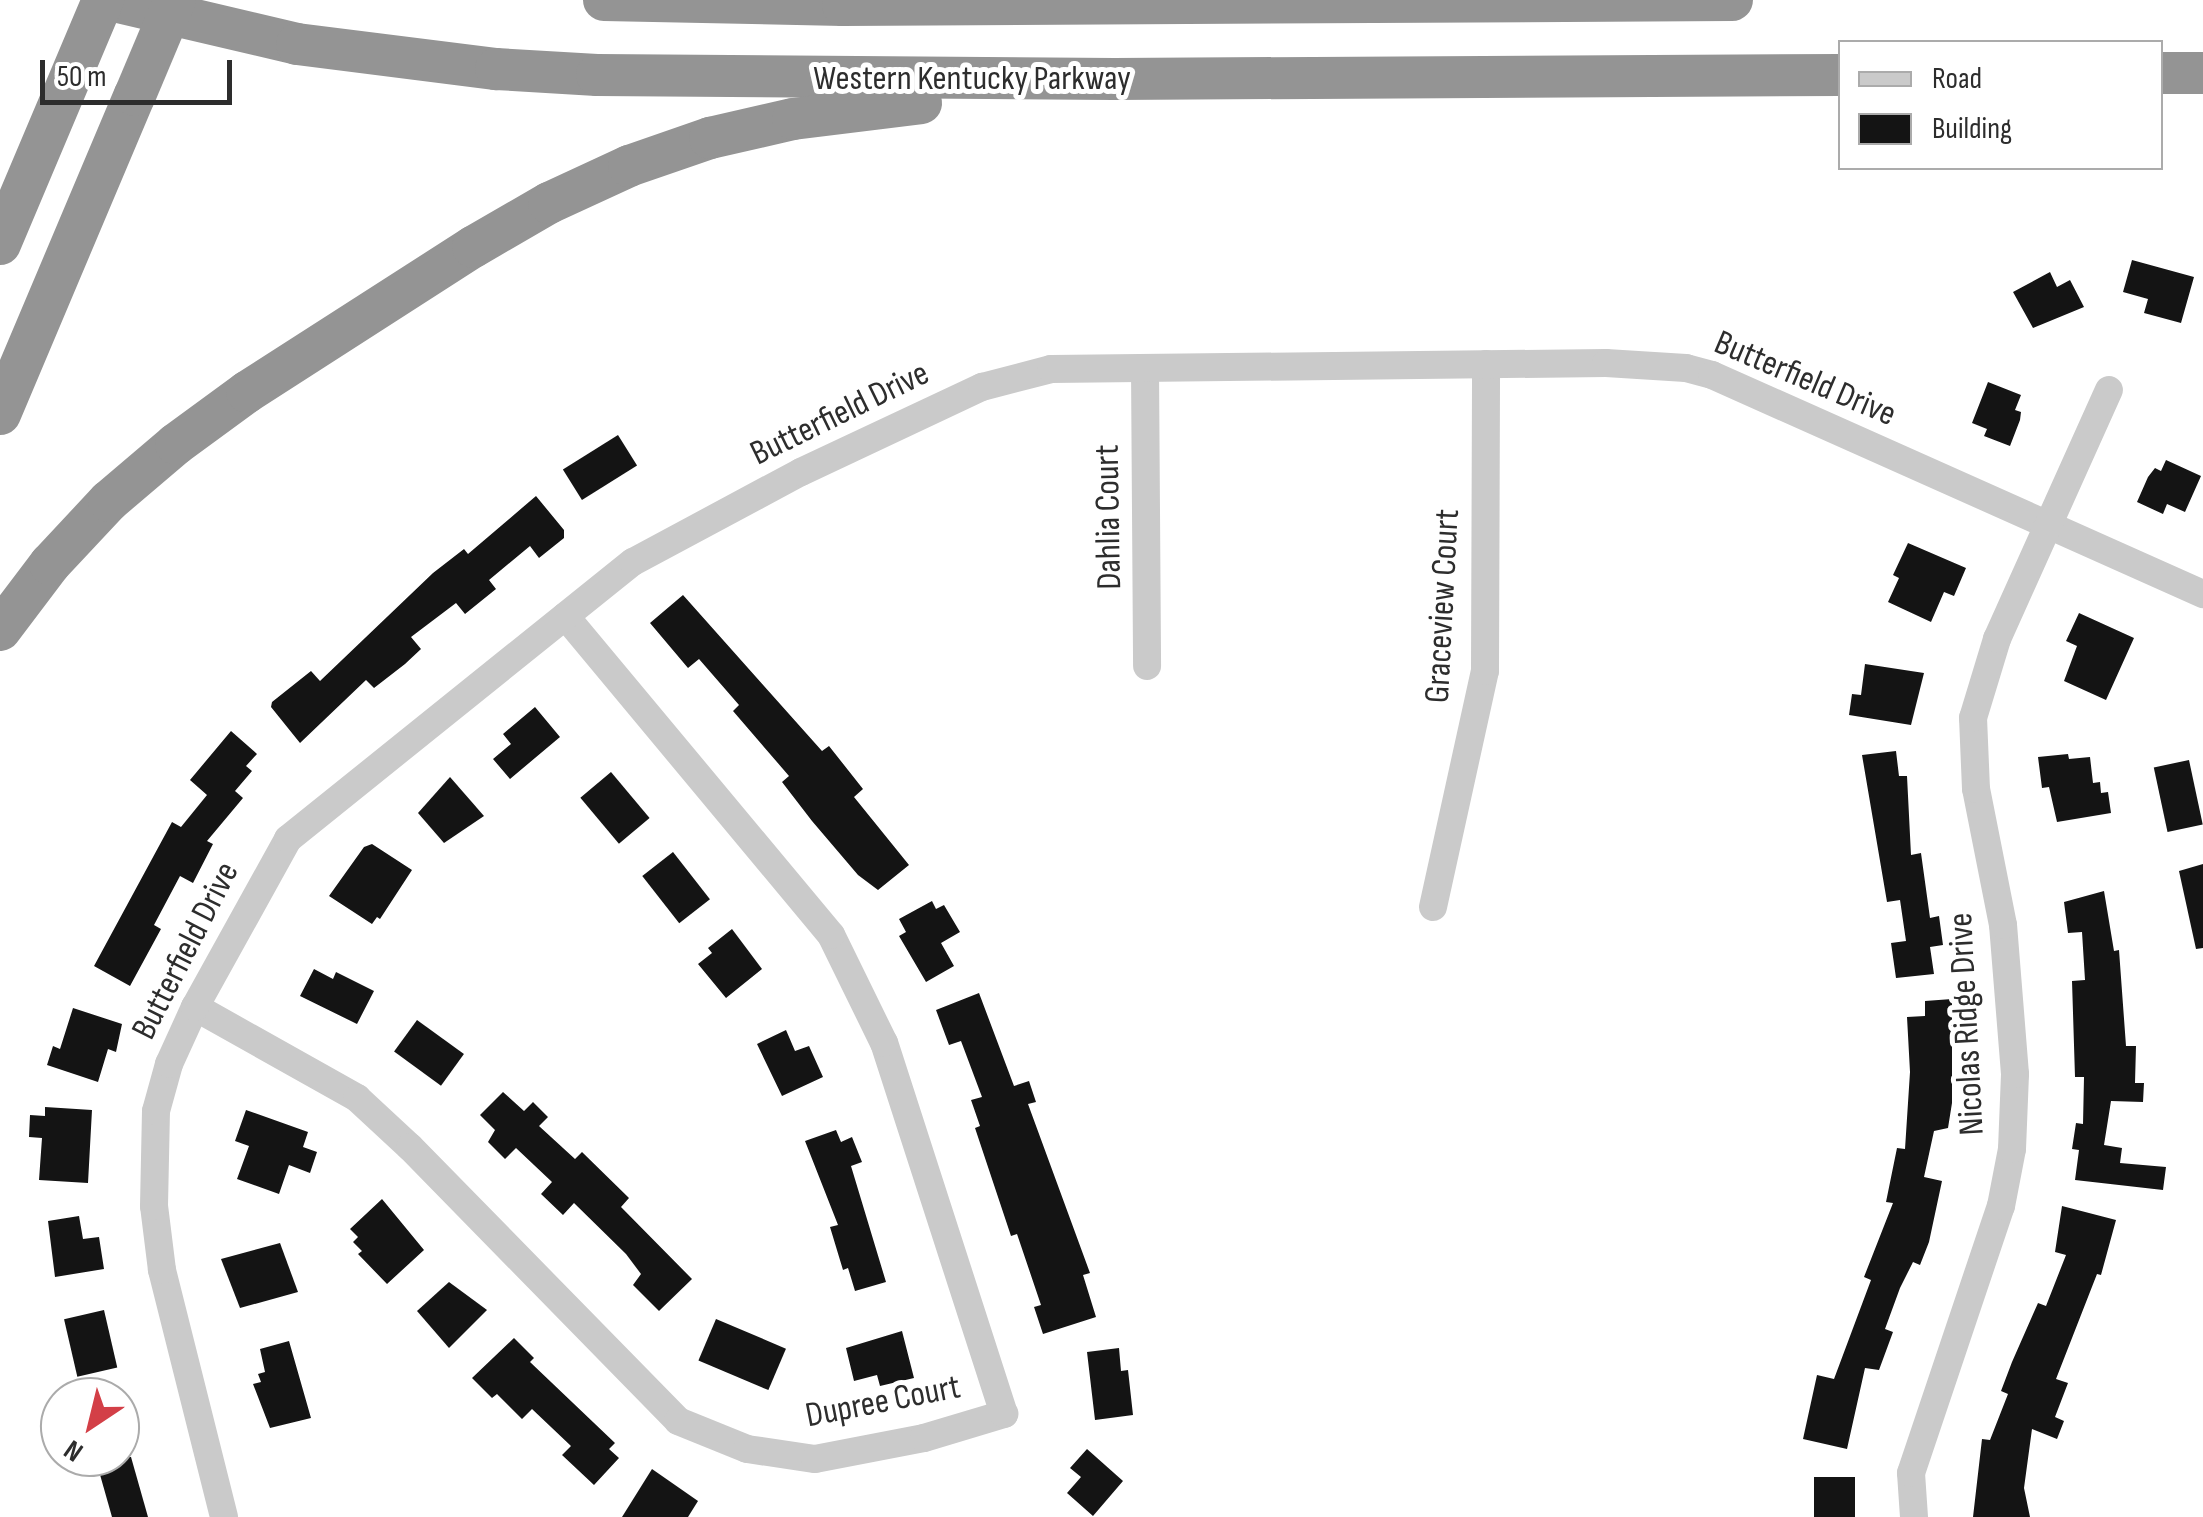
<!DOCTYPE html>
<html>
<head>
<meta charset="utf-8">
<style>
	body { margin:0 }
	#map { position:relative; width:2203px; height:1517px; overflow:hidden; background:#fff; font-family:"Sofia Sans Condensed",sans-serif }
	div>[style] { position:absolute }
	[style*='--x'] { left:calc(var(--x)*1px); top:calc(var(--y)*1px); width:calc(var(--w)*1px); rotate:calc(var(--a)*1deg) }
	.building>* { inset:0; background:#141414; transform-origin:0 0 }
	.minor>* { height:28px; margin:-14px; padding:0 14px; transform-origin:14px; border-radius:14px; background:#cacaca }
	.highway>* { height:42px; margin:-21px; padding:0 21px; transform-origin:21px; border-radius:21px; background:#949494 }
	.highway-bridge>* { height:42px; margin:-21px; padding:0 21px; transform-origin:21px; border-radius:21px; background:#949494 }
	span { translate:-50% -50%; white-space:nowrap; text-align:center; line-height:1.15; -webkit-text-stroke:10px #fff; paint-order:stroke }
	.street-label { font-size:35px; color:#2d2d2d }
	.legend { position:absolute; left:1838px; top:40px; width:325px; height:130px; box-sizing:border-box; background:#fff; border:2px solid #ababab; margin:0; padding:12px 18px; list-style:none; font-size:30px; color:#2d2d2d }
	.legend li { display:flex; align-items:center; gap:20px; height:50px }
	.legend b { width:50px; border:2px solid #ababab }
	.north { position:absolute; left:40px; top:1377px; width:100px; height:100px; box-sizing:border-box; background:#fff; border:2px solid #ababab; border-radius:50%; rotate:215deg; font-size:28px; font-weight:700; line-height:40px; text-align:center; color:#2d2d2d }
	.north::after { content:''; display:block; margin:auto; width:35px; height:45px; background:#d33f47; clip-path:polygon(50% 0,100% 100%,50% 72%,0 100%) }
	.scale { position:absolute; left:40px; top:60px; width:192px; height:45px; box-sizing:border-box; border:5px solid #2d2d2d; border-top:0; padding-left:12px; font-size:30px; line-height:35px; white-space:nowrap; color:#2d2d2d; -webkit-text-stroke:8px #fff; paint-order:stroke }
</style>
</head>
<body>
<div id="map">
	<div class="building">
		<i style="clip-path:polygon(2132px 260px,2194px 277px,2181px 323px,2144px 313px,2148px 299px,2123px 292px)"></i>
		<i style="clip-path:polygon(2050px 272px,2057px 287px,2070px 280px,2084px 307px,2033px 328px,2013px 292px)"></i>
		<i style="clip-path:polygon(1988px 382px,2021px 395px,2015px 410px,2021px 412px,2020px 420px,2010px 446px,1984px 436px,1987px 429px,1972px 423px)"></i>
		<i style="left:618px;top:435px;width:36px;height:65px;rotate:58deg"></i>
		<i style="clip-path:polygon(2166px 460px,2201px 476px,2185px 512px,2167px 504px,2163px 514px,2137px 502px,2148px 477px,2155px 468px,2161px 471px)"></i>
		<i style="clip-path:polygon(536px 496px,564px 530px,564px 538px,539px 558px,530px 546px,489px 580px,496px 589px,465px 614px,456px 603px,411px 637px,421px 649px,405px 664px,374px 688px,366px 680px,300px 743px,271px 707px,272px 702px,311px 671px,320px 681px,433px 573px,464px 549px,468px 554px)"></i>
		<i style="clip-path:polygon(1908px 543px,1966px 568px,1954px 596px,1944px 592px,1931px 622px,1888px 602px,1899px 578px,1893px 575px)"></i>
		<i style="clip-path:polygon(683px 595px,822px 751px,829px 746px,863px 789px,854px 797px,909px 865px,878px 890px,858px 875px,812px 821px,782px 782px,789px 776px,733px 711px,739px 705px,699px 659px,688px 668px,650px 623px)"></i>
		<i style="clip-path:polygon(2079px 613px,2134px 638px,2106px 700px,2064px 681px,2077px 646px,2066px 641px)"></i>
		<i style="clip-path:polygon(1865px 664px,1924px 673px,1911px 725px,1849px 715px,1852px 694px,1861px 695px)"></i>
		<i style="clip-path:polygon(535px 707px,560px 737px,510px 779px,493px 759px,511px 744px,503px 734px)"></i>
		<i style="clip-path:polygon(231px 731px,257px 754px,246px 766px,252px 771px,235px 791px,243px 798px,207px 841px,213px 844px,193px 883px,180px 876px,154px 925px,161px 929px,130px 986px,94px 966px,172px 822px,181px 827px,207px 795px,190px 780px)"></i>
		<i style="clip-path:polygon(1896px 751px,1899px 776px,1907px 776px,1911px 855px,1921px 853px,1930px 918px,1939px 916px,1943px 945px,1930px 947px,1934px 974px,1896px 978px,1891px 943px,1906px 941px,1900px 900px,1887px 902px,1862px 755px)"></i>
		<i style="clip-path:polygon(2068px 754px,2069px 759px,2090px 757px,2093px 783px,2100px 782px,2101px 793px,2108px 792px,2111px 813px,2057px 822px,2049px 787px,2042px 788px,2038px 757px)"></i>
		<i style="left:2189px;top:760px;width:66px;height:36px;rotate:78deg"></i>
		<i style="left:611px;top:772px;width:60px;height:40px;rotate:50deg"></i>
		<i style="clip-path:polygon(450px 777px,484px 816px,444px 843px,418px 813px)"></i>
		<i style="clip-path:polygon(372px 844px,412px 870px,380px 919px,377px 917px,372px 924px,329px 896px,364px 847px)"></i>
		<i style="left:673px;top:852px;width:60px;height:39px;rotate:52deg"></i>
		<i style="clip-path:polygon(2203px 864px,2203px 948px,2196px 949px,2179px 871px)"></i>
		<i style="clip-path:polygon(2104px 891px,2114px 951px,2119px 950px,2126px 1046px,2136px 1046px,2135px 1083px,2144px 1083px,2143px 1102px,2111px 1101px,2104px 1145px,2122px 1148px,2120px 1163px,2166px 1167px,2163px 1190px,2075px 1180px,2079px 1150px,2072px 1149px,2076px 1123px,2083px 1124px,2084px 1077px,2075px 1077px,2072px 981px,2085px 980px,2082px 932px,2068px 933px,2064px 902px)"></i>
		<i style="clip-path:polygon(932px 901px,936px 909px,944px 905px,960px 932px,941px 943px,954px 966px,926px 982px,899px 936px,906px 932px,899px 919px)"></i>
		<i style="clip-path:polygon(732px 929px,762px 969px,726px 998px,698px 964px,712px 953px,708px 948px)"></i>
		<i style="clip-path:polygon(314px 969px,333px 979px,336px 972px,374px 991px,357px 1024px,300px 996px)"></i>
		<i style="clip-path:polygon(979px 993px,1014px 1086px,1029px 1081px,1036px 1102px,1028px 1104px,1090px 1273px,1083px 1275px,1096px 1317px,1043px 1334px,1034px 1307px,1041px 1305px,1017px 1234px,1011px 1236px,975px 1128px,980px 1126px,971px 1100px,982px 1097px,961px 1041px,949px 1045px,936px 1010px)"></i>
		<i style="clip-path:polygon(1952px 999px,1952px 1103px,1948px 1128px,1934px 1131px,1924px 1177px,1942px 1181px,1929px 1242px,1920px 1265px,1913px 1262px,1900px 1288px,1885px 1329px,1893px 1332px,1879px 1370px,1865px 1368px,1847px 1449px,1803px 1439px,1817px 1375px,1834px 1379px,1871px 1280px,1864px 1277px,1893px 1203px,1886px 1202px,1897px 1148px,1905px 1149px,1910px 1072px,1907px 1017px,1925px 1016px,1925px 1001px)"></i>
		<i style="clip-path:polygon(73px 1008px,122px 1024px,116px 1052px,108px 1049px,98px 1082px,47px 1065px,53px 1046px,60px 1049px)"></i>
		<i style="left:417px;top:1020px;width:58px;height:39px;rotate:36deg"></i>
		<i style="clip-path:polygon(786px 1030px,795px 1051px,809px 1046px,823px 1077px,782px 1096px,757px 1044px)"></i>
		<i style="clip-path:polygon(503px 1092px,524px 1111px,533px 1102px,548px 1117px,539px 1126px,575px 1159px,582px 1152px,629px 1198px,621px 1207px,692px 1279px,659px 1311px,633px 1285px,641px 1274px,626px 1254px,574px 1203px,563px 1215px,541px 1194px,552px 1182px,516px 1148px,505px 1159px,488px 1142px,495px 1130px,480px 1115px)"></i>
		<i style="clip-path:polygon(45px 1107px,92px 1110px,88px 1183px,39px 1180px,42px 1138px,29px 1137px,30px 1115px,45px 1116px)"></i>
		<i style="clip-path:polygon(246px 1110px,308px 1132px,303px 1147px,317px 1152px,310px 1173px,289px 1165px,279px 1194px,237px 1179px,249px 1146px,235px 1141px)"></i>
		<i style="clip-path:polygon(836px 1130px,841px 1142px,852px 1137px,862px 1162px,851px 1166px,886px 1282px,855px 1291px,848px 1268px,843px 1270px,830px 1227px,838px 1225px,805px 1141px)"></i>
		<i style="clip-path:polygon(382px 1199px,424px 1250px,387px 1284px,358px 1254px,362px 1251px,353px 1242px,358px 1237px,350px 1229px)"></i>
		<i style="clip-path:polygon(2062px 1206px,2116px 1220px,2101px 1275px,2097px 1274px,2056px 1379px,2068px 1383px,2055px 1417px,2064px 1421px,2057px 1439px,2032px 1429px,2024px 1488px,2030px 1517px,1973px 1517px,1982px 1439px,1990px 1440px,2008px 1394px,2001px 1391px,2012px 1362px,2038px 1303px,2046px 1306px,2066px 1255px,2055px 1252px)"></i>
		<i style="clip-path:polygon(79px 1216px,83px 1239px,99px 1237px,104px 1269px,55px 1277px,48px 1221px)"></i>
		<i style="clip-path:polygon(280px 1243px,298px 1292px,240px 1308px,221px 1259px)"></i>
		<i style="clip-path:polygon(449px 1282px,487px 1310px,449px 1348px,417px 1311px)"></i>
		<i style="left:104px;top:1310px;width:59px;height:41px;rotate:77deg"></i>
		<i style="left:716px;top:1319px;width:76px;height:45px;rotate:23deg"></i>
		<i style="clip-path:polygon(902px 1331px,914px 1378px,880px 1386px,877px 1375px,854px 1381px,846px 1348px)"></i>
		<i style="clip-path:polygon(514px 1338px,534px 1358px,530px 1362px,615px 1443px,609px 1449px,619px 1458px,594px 1485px,562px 1455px,571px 1446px,532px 1409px,522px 1419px,497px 1394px,492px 1398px,472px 1378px)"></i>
		<i style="clip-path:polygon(289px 1341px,311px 1418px,270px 1428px,253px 1384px,261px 1382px,258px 1374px,265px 1372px,260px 1349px)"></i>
		<i style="clip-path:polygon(1119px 1348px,1121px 1371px,1128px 1370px,1133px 1415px,1095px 1420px,1087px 1352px)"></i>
		<i style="clip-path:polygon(1087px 1449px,1123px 1481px,1093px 1516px,1067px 1493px,1081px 1477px,1070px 1468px)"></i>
		<i style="clip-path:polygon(95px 1457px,131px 1457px,148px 1517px,112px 1517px)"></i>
		<i style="clip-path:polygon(652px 1469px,698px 1501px,688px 1517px,622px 1517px)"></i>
		<i style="left:1814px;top:1477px;width:41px;height:40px"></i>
	</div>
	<div class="minor">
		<i style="--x:1145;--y:368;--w:298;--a:89.6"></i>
		<i style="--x:1433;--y:907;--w:242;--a:-77.6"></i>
		<i style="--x:1485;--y:671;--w:307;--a:-89.8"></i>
		<i style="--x:195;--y:1007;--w:186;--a:29.3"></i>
		<i style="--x:357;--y:1098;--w:72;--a:42.8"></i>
		<i style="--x:410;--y:1147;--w:383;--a:45.6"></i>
		<i style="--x:678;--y:1421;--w:74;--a:22.1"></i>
		<i style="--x:747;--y:1449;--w:69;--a:8.4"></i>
		<i style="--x:815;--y:1459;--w:111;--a:-10.9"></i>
		<i style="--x:924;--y:1438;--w:84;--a:-16.7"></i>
		<i style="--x:1004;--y:1414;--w:390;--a:-107.9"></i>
		<i style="--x:884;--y:1043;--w:120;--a:-116.1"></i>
		<i style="--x:831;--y:935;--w:415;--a:-129.8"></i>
		<i style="--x:224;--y:1517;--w:255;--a:-104.1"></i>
		<i style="--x:162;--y:1270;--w:64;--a:-97.1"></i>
		<i style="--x:154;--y:1206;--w:95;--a:-88.8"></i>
		<i style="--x:156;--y:1111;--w:49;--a:-74.5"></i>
		<i style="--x:169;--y:1064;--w:63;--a:-65.5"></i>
		<i style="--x:195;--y:1007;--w:192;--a:-61"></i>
		<i style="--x:288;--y:839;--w:442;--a:-38.8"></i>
		<i style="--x:633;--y:562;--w:191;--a:-28.2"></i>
		<i style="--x:801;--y:472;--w:200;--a:-25.2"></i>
		<i style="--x:982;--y:387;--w:71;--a:-14.6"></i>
		<i style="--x:1051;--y:369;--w:555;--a:-0.62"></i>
		<i style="--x:1606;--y:363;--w:80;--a:3.6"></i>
		<i style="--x:1686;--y:368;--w:27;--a:15"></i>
		<i style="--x:1712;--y:375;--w:538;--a:24.04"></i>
		<i style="--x:1914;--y:1517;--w:44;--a:-93.9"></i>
		<i style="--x:1911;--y:1473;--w:282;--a:-71.4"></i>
		<i style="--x:2001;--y:1206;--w:58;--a:-79.1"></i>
		<i style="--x:2012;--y:1149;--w:75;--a:-87.7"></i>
		<i style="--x:2015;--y:1074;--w:149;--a:-94.6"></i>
		<i style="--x:2003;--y:925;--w:139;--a:-101.2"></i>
		<i style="--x:1976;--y:789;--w:71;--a:-92.4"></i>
		<i style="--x:1973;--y:718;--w:83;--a:-73.1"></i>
		<i style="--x:1997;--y:639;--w:273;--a:-65.8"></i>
	</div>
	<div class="highway">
		<i style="--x:110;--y:0;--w:192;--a:13.2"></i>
		<i style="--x:297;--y:44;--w:201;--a:7.2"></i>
		<i style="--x:496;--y:69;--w:101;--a:3.4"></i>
		<i style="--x:597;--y:75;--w:517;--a:0.44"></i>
		<i style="--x:1114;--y:79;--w:726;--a:-0.32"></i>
		<i style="--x:604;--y:0;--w:239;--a:1.2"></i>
		<i style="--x:843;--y:5;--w:889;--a:-0.32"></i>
		<i style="--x:2160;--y:73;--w:43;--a:0"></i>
		<i style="--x:0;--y:244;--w:265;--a:-67.1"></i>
		<i style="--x:0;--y:414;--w:346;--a:-67.1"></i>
		<i style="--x:0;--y:630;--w:83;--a:-52.9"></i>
		<i style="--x:50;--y:564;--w:86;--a:-46.9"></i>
		<i style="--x:109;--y:501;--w:88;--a:-40.4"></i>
		<i style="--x:176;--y:444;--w:88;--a:-36.2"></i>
		<i style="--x:247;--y:392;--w:269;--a:-32.7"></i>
		<i style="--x:473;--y:247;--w:88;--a:-30.1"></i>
		<i style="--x:549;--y:203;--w:88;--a:-24.8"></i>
		<i style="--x:629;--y:166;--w:86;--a:-19.1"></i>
		<i style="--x:710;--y:138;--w:85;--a:-12.9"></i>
		<i style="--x:793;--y:119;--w:129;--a:-7.1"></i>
	</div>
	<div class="highway-bridge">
		<i style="--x:135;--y:95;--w:103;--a:-67.2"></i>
	</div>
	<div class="street-label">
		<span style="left:972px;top:79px">Western Kentucky Parkway</span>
		<span style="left:1805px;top:379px;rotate:23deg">Butterfield Drive</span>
		<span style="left:840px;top:414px;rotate:-26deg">Butterfield Drive</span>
		<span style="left:1109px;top:517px;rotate:-91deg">Dahlia Court</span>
		<span style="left:1443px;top:606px;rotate:-87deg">Graceview Court</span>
		<span style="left:186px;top:951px;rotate:-63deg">Butterfield Drive</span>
		<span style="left:1967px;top:1024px;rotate:-93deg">Nicolas Ridge Drive</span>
		<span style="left:883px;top:1402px;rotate:-11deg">Dupree Court</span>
	</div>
	<ul class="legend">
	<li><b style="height:12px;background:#cacaca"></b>Road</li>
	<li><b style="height:28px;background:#141414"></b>Building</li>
	</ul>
	<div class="north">N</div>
	<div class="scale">50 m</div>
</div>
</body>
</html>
